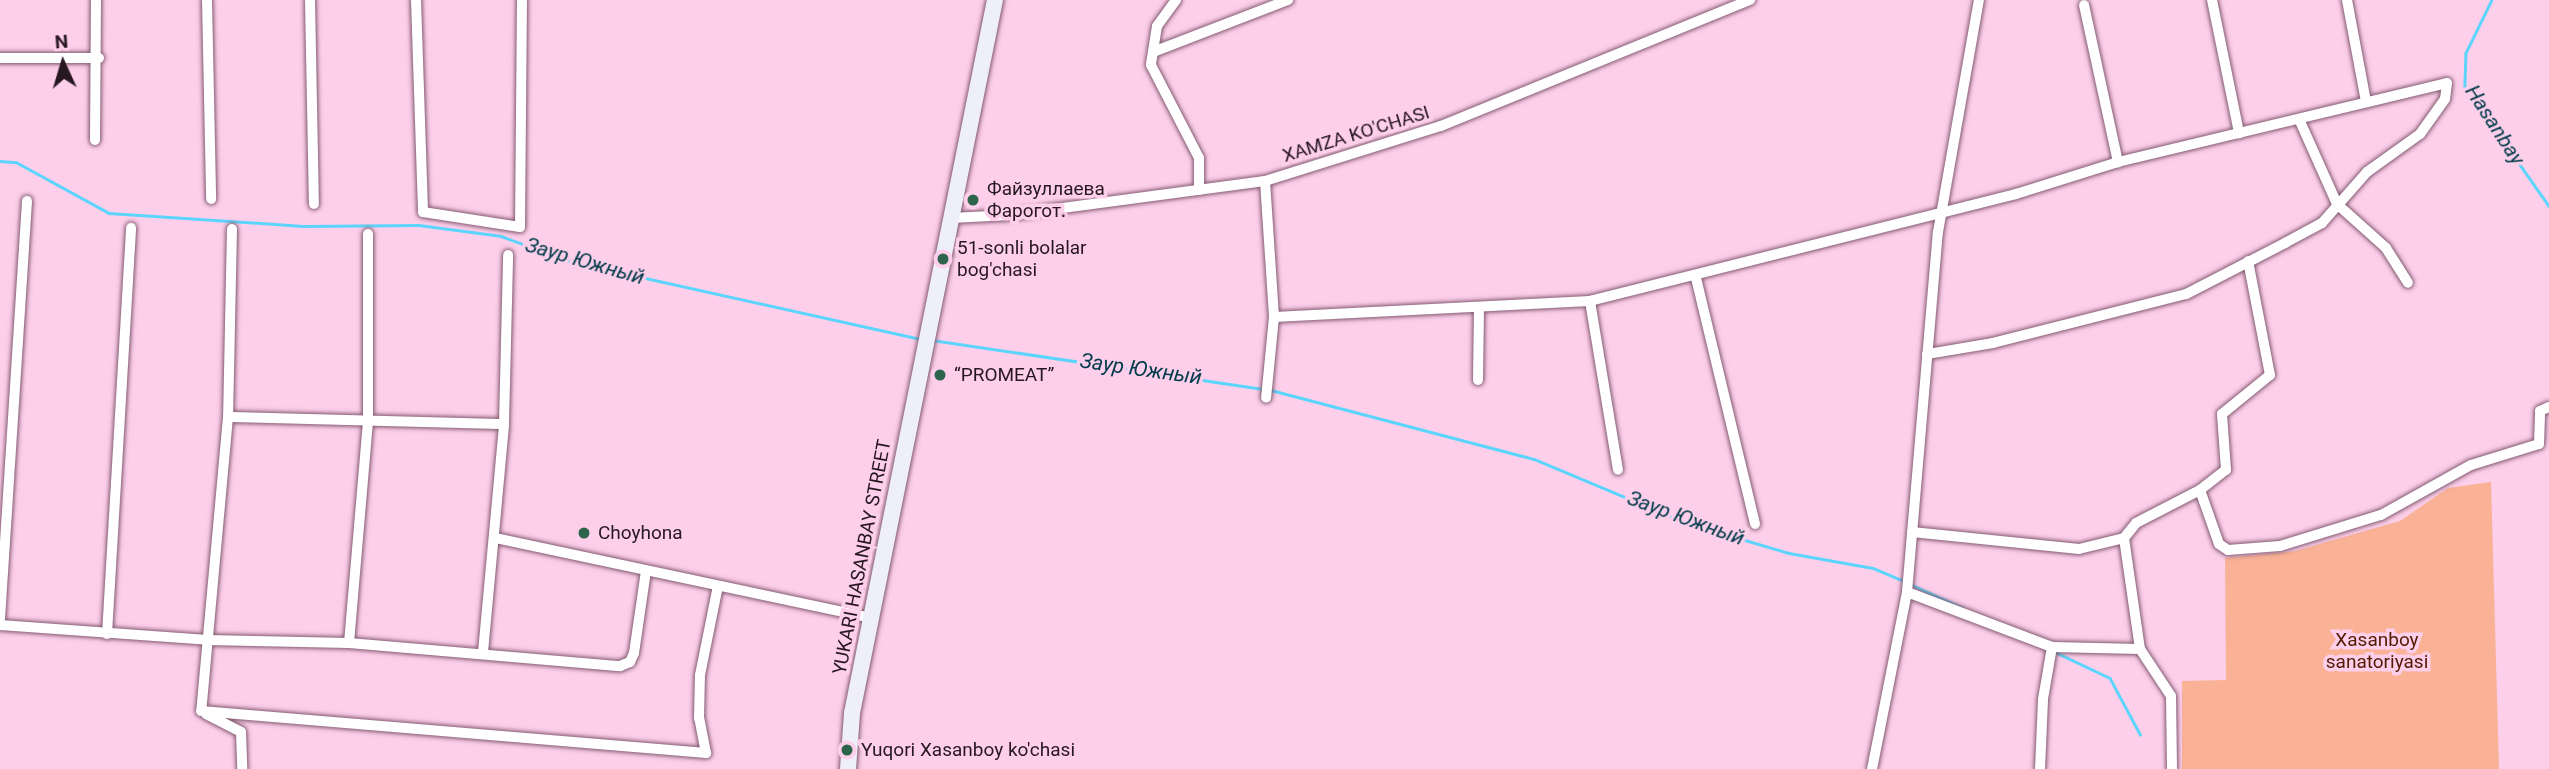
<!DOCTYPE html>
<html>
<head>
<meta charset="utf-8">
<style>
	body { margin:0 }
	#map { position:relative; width:2549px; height:769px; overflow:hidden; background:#fdcfea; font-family:Roboto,sans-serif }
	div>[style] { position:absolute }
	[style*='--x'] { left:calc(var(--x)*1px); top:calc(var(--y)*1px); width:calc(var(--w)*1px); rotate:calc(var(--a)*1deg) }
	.green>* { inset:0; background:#f9b296 }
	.stream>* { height:2.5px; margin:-1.25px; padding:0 1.25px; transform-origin:1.25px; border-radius:1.25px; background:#5cd5fc }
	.roads { filter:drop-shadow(0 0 2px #845b74) drop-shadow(0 0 2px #845b74) }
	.street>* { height:10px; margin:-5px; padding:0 5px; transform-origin:5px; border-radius:5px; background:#fff }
	.secondary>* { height:16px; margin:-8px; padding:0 8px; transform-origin:8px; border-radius:8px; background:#eeeffa }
	.dots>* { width:19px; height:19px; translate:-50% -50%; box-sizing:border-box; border:4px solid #fdcfea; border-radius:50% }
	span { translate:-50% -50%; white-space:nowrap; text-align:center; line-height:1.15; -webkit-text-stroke:7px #fdcfea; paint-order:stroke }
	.street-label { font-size:19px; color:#271721 }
	.poi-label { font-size:19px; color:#271721 }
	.left { translate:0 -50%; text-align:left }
	.park-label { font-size:19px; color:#531c02 }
	.water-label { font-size:21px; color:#003a4a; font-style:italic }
	.north { position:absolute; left:28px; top:28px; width:70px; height:70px; -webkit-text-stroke:5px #fdcfea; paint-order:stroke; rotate:356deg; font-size:19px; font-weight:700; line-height:28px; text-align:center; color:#271721 }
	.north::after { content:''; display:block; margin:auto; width:24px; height:32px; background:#271721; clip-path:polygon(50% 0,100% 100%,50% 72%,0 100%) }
</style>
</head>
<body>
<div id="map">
	<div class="green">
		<i style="clip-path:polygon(2491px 482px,2499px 769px,2182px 769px,2182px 681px,2226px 680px,2225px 558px,2295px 551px,2400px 521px,2448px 488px)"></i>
	</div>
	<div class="stream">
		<i style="--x:2492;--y:0;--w:59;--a:116.1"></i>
		<i style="--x:2466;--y:53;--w:33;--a:92"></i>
		<i style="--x:2465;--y:86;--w:146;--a:55"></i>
		<i style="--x:0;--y:161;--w:16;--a:4"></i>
		<i style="--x:16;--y:162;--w:106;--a:28.7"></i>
		<i style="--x:109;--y:213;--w:194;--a:3.8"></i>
		<i style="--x:303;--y:226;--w:116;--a:-0.5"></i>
		<i style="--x:419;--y:225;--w:83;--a:7.6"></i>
		<i style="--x:501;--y:236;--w:72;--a:20.2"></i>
		<i style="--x:569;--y:261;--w:362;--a:12.5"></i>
		<i style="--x:932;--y:340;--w:336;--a:8.4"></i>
		<i style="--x:1271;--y:390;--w:272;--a:14.7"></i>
		<i style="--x:1534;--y:459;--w:166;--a:22.7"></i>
		<i style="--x:1687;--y:523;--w:106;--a:16.4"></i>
		<i style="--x:1789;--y:553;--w:85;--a:10.1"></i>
		<i style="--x:1873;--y:568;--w:36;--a:23"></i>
		<i style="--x:1912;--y:585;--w:56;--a:24.3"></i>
		<i style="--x:2055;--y:652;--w:61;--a:25.3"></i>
		<i style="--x:2110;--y:678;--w:64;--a:61.8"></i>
	</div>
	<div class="roads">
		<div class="street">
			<i style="--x:207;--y:0;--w:199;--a:88.8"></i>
			<i style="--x:310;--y:0;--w:204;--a:88.9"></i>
			<i style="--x:416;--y:0;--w:212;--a:88.1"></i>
			<i style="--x:423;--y:212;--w:98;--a:8.8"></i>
			<i style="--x:520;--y:227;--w:227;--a:-89.5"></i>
			<i style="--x:1176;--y:0;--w:32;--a:126"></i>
			<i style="--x:1157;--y:26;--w:39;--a:99"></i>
			<i style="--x:1151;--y:65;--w:105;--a:62.7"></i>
			<i style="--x:1199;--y:158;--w:32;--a:90"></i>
			<i style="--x:2212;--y:0;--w:136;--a:78.5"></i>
			<i style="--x:2347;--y:0;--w:104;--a:79.4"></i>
			<i style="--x:2084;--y:5;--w:161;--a:77.8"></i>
			<i style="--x:1153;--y:52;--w:145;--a:-21.1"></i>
			<i style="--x:0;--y:58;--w:99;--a:0"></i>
			<i style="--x:2299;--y:119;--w:93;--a:65.9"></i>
			<i style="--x:2337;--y:204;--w:66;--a:41.9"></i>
			<i style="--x:2386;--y:248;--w:41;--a:57.8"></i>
			<i style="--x:95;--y:140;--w:140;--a:-89.6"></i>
			<i style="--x:1265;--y:181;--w:136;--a:86.2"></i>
			<i style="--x:1274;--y:317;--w:81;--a:95.6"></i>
			<i style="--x:951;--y:218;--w:59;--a:-2.9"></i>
			<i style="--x:1010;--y:215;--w:257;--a:-7.6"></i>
			<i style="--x:1265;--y:181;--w:184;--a:-17.4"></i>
			<i style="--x:1441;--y:126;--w:334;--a:-22.2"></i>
			<i style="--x:232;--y:229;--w:188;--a:91.2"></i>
			<i style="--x:228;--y:417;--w:295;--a:95.2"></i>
			<i style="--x:201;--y:711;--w:507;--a:4.75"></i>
			<i style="--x:706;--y:753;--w:36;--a:-101"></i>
			<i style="--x:699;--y:718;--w:43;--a:-88.7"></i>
			<i style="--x:700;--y:675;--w:91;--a:-78.6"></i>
			<i style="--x:1696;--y:278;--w:253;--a:76.5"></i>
			<i style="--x:1590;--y:301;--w:171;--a:80.6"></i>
			<i style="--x:1274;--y:317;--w:316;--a:-2.9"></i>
			<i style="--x:1590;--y:301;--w:439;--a:-14.1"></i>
			<i style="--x:2016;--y:194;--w:107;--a:-17.4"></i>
			<i style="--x:2118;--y:162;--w:338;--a:-13.5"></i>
			<i style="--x:2447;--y:83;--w:16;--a:97"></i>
			<i style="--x:2445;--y:99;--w:43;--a:125.5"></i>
			<i style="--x:2420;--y:134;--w:65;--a:144.4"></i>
			<i style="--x:2367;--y:172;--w:68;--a:131.4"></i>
			<i style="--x:2322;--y:223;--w:42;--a:151.6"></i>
			<i style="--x:2285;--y:243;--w:111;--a:152.7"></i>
			<i style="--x:2186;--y:294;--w:199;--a:165.8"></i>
			<i style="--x:1993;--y:343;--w:67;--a:170.5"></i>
			<i style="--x:1478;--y:380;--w:71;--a:-89.2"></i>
			<i style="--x:228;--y:417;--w:276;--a:1.5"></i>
			<i style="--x:2200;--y:490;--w:57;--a:70.6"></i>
			<i style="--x:2219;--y:544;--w:11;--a:34"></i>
			<i style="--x:2228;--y:550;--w:52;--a:-4.4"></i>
			<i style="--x:2280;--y:546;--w:106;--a:-17.1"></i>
			<i style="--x:2381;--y:515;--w:103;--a:-29.1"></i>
			<i style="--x:2471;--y:465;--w:71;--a:-17.2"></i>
			<i style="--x:2539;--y:444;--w:33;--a:-88"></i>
			<i style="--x:2540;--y:411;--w:10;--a:-24"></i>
			<i style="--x:1912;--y:532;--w:168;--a:5.8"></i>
			<i style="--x:2079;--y:549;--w:46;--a:-13.7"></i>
			<i style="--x:2124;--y:538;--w:19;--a:-51"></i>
			<i style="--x:2136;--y:523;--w:72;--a:-27.3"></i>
			<i style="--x:2200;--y:490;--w:33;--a:-38"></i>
			<i style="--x:2226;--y:470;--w:56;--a:-94.1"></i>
			<i style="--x:2222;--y:414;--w:62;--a:-39.1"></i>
			<i style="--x:2270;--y:375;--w:116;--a:-100.9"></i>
			<i style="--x:495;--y:538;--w:384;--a:12"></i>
			<i style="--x:2124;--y:538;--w:112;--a:81.8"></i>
			<i style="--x:2140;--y:649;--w:56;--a:56.6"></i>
			<i style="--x:2171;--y:696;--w:73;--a:89.2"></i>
			<i style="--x:1907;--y:592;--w:155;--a:20.8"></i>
			<i style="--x:2052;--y:647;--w:88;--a:1.3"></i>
			<i style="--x:0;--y:619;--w:419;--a:-86.3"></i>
			<i style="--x:0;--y:625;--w:208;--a:4.1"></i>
			<i style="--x:207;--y:640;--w:142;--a:1.2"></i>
			<i style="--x:349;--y:643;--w:272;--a:4.9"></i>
			<i style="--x:620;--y:666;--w:11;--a:-22"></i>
			<i style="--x:630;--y:662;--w:10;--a:-66"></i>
			<i style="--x:634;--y:653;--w:83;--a:-81.7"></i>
			<i style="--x:107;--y:634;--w:407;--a:-86.6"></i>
			<i style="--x:349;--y:643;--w:224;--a:-85.1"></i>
			<i style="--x:368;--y:420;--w:186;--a:-90"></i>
			<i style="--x:483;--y:652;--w:229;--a:-84.7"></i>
			<i style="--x:504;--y:424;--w:169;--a:-88.6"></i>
			<i style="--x:206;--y:714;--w:39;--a:27"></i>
			<i style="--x:241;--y:732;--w:37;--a:88"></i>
			<i style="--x:1872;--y:769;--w:180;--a:-78.8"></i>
			<i style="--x:1907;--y:592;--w:361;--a:-85.1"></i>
			<i style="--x:1938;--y:232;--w:236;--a:-80"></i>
			<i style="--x:2040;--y:769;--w:70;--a:-87.5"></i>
			<i style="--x:2043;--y:699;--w:53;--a:-80.2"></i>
		</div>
		<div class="secondary">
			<i style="--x:848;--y:769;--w:56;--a:-85.9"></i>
			<i style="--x:852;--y:713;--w:727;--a:-78.66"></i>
		</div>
	</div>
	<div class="dots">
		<i style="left:973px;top:200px;background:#2d644c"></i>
		<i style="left:943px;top:259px;background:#2d644c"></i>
		<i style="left:940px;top:375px;background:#2d644c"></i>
		<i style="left:584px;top:533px;background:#2d644c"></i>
		<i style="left:847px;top:750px;background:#2d644c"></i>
	</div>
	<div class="street-label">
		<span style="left:1356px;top:134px;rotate:-17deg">XAMZA KO'CHASI</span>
		<span style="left:862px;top:557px;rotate:-79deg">YUKARI HASANBAY STREET</span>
	</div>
	<div class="poi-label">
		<span class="left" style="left:987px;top:200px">Файзуллаева<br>Фарогот.</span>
		<span class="left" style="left:957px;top:259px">51-sonli bolalar<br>bog'chasi</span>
		<span class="left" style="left:954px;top:375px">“PROMEAT”</span>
		<span class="left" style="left:598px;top:533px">Choyhona</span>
		<span class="left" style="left:861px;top:750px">Yuqori Xasanboy ko'chasi</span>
	</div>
	<div class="park-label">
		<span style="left:2377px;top:651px">Xasanboy<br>sanatoriyasi</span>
	</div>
	<div class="water-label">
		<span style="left:2495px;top:125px;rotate:57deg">Hasanbay</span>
		<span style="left:585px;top:261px;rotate:16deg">Заур Южный</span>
		<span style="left:1141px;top:369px;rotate:8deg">Заур Южный</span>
		<span style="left:1686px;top:518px;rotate:20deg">Заур Южный</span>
	</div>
	<div class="north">N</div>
</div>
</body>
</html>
